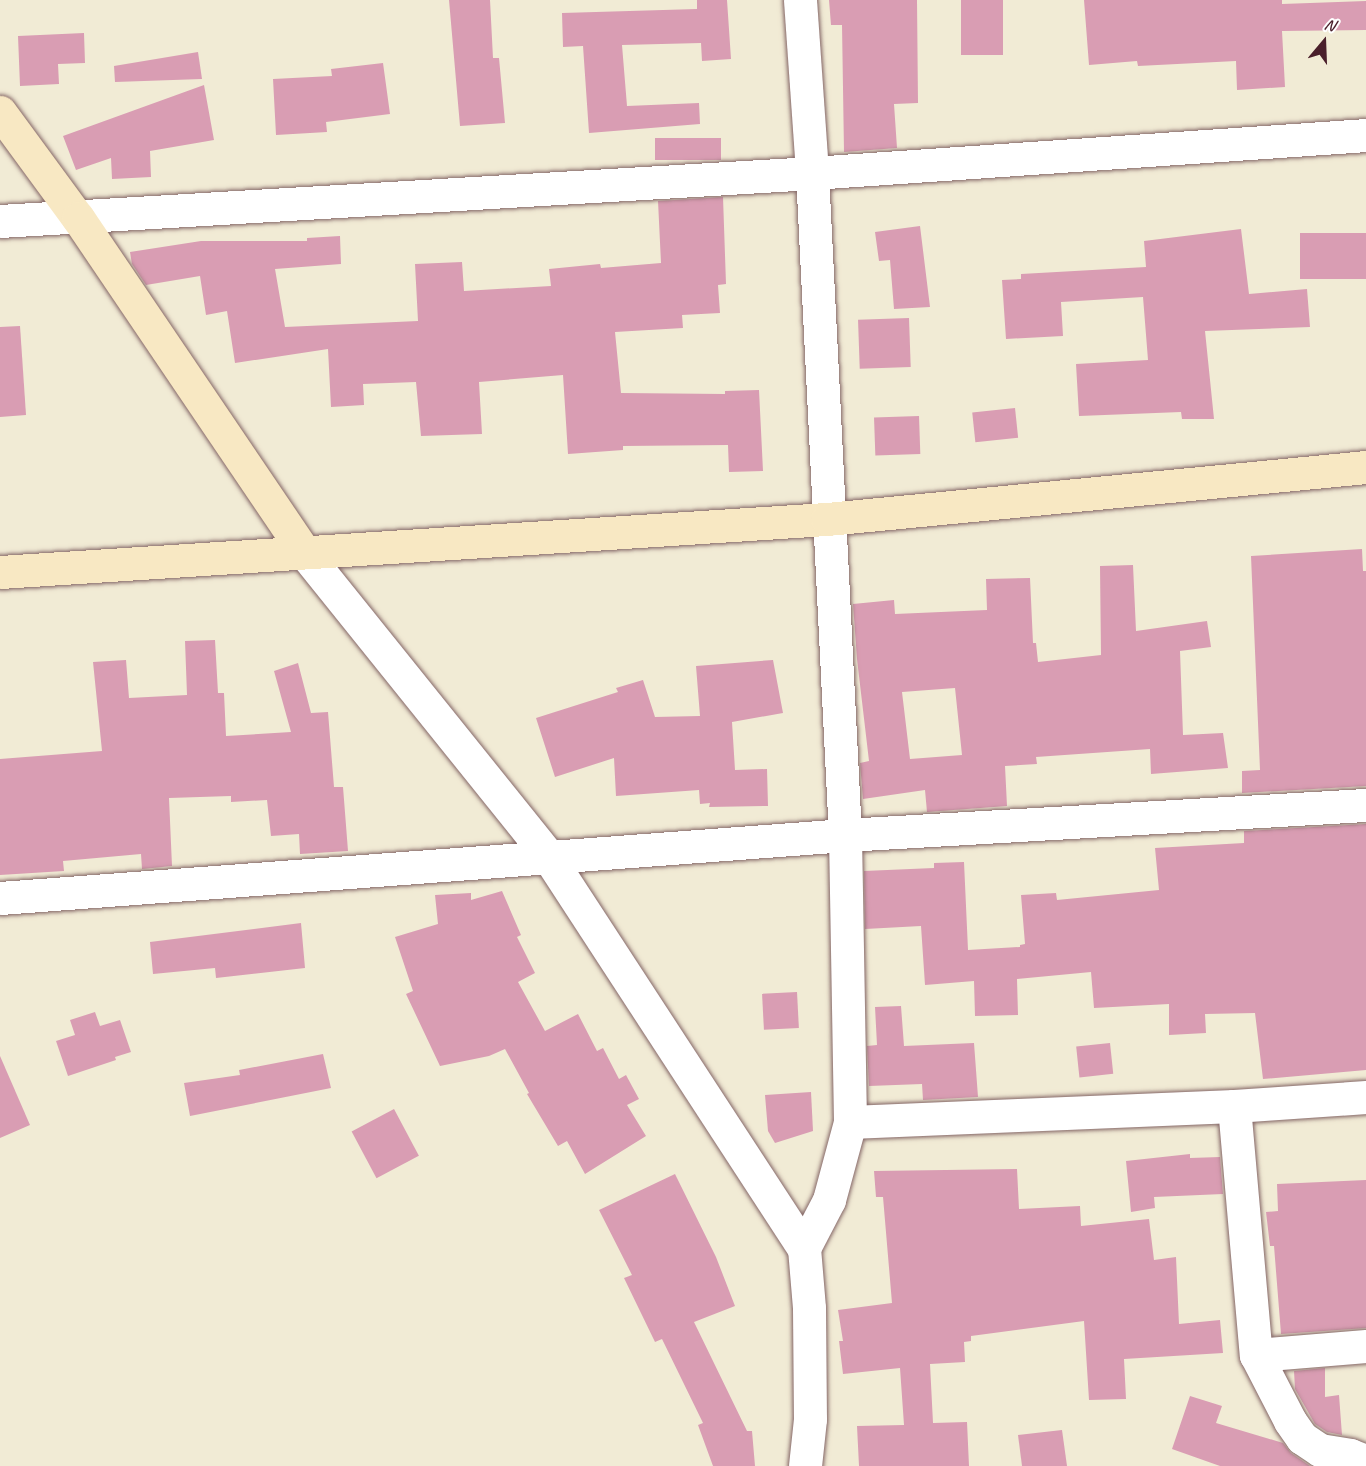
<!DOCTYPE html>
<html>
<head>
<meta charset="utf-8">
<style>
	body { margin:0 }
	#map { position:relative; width:1366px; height:1466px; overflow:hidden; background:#f1ebd5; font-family:Caveat,sans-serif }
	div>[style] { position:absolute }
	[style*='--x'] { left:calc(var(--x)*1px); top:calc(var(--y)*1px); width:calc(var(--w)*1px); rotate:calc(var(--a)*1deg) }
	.building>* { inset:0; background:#d99db3; transform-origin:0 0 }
	.roads { filter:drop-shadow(0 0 2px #846666) drop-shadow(0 0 2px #846666) }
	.street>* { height:33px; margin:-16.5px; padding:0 16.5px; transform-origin:16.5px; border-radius:16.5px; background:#fff }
	.secondary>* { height:33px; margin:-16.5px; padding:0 16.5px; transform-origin:16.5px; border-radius:16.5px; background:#f8e8c3 }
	span { translate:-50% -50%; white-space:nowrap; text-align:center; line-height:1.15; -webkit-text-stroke:4.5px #fff; paint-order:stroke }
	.north { position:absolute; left:1294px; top:12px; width:60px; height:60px; -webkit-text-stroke:4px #fff; paint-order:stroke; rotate:19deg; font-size:16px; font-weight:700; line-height:24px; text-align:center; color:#4a1f2b }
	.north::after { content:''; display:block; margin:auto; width:21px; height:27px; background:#4a1f2b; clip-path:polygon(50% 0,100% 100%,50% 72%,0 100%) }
</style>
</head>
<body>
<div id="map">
	<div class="building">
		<i style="clip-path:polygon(449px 0,490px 0,493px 58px,499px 58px,505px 123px,460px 126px)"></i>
		<i style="clip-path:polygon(697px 0,727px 0,731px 59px,702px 61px,701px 43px,622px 45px,627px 106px,699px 103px,700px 124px,589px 133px,583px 46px,563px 47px,562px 13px,697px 9px)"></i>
		<i style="clip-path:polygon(829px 0,917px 0,918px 103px,894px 104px,897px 148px,844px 152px,842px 25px,831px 25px)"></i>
		<i style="left:961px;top:0;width:42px;height:55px"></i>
		<i style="clip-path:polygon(1084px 0,1282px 0,1282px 4px,1366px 1px,1366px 30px,1282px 31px,1285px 87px,1237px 90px,1236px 61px,1138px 66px,1137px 61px,1089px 65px)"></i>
		<i style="clip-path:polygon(84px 33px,85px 63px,58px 64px,59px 84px,20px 86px,18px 36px)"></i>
		<i style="clip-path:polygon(198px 52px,202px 79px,115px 82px,114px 66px)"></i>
		<i style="clip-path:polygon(383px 63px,390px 114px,326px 122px,327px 132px,276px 135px,273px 79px,332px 76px,331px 69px)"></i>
		<i style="clip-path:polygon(204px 85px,214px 140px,150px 151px,151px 177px,112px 179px,111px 158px,76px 170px,63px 136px)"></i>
		<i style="left:721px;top:138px;width:22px;height:66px;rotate:90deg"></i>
		<i style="clip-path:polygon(723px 197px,726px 284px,718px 285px,720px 313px,682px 315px,683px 328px,615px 332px,621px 393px,725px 394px,725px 391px,759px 390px,763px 471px,729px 472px,728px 445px,623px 446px,623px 450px,568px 454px,563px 375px,479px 382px,482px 434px,421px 436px,416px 382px,363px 384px,364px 405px,331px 407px,328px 349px,235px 363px,227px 311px,206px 315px,200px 276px,146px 285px,132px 264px,130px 252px,201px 241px,307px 241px,307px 238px,340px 236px,341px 264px,275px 269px,285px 327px,418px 321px,415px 264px,462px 262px,464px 291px,551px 286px,549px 269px,600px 264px,601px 268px,661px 263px,658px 201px)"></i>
		<i style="clip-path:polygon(920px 226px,930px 307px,894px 309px,890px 260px,879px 261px,875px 232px)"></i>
		<i style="clip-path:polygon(1241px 229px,1249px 294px,1307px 289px,1310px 327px,1205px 331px,1214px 419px,1182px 419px,1181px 412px,1079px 416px,1076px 364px,1148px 360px,1143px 297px,1061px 302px,1063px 336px,1006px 339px,1002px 280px,1021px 279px,1021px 274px,1146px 267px,1144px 241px)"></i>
		<i style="left:1366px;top:233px;width:46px;height:66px;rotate:90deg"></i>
		<i style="left:909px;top:318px;width:49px;height:51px;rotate:88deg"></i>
		<i style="clip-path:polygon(20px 326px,26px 415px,0 417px,0 327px)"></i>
		<i style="left:1015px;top:408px;width:30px;height:43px;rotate:84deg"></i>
		<i style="left:919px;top:416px;width:38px;height:45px;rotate:88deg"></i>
		<i style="clip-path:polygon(1362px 549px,1363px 571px,1366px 571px,1366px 786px,1242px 793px,1242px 771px,1260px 770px,1251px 556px)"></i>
		<i style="clip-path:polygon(evenodd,1133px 565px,1136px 631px,1207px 621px,1211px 647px,1180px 651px,1183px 735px,1223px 733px,1228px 768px,1151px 774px,1150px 749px,1036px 757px,1037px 764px,1005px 766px,1007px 806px,927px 812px,925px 790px,863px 799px,860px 763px,869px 761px,857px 659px,853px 604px,894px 600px,895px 614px,987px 610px,986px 579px,1030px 578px,1033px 643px,1036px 643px,1038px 662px,1101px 655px,1100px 566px,1133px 565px,955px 688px,962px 755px,910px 759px,902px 692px,955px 688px)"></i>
		<i style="clip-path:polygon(215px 640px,218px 693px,224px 693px,226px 736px,291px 732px,274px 671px,298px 663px,311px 713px,328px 712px,334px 787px,343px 787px,348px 851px,300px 854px,299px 834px,271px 836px,267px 800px,231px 802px,231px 796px,169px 798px,172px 866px,142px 869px,141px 854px,63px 861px,64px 871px,0 875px,0 759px,102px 751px,93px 662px,126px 660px,129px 698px,187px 695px,185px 641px)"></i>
		<i style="clip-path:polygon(773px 660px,783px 713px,732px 722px,735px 770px,767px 769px,768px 806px,709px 807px,710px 803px,700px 804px,699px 790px,616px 796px,614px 758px,555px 777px,536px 718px,618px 692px,616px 688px,643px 680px,655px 717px,700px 716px,696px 666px)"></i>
		<i style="clip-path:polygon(1366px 824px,1366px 1070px,1263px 1079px,1255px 1013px,1205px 1014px,1206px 1033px,1169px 1035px,1169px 1004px,1094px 1008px,1091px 972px,1017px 979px,1018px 1015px,975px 1016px,974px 981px,925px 985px,921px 926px,865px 929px,864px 871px,934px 868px,934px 863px,964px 862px,968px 950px,1020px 947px,1020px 945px,1025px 944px,1021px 895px,1056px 893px,1057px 900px,1159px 890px,1155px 848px,1244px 843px,1244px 831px)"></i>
		<i style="clip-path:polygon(502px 891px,521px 935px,517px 937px,535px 973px,518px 982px,545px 1031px,578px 1014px,597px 1051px,603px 1048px,619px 1079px,626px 1075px,639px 1099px,627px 1105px,646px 1136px,585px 1174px,567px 1141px,558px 1146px,527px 1094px,529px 1093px,505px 1049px,489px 1056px,440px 1066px,406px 994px,413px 991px,395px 937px,438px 924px,435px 895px,471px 893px,471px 900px)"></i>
		<i style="clip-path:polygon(301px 923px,305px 968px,216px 978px,215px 968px,153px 974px,150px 942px)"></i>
		<i style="left:797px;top:992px;width:36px;height:35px;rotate:87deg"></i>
		<i style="clip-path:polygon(901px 1006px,904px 1046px,974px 1043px,978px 1097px,923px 1100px,922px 1084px,869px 1086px,867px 1046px,877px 1045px,875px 1007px)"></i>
		<i style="clip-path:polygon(95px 1012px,100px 1026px,120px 1020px,131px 1052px,115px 1057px,116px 1060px,68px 1076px,56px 1041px,75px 1035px,70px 1020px)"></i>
		<i style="left:1110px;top:1043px;width:31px;height:34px;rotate:84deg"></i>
		<i style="clip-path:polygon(323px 1054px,331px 1088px,190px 1116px,184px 1083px,240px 1075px,239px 1070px)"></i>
		<i style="clip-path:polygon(0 1056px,30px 1125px,0 1138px)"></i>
		<i style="clip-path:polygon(811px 1092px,813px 1131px,775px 1143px,768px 1131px,765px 1095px)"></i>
		<i style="left:394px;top:1109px;width:53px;height:48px;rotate:62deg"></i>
		<i style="clip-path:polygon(1190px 1154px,1190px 1158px,1220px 1157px,1223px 1194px,1154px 1197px,1155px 1208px,1131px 1212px,1126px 1161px)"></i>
		<i style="clip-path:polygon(1017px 1169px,1019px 1209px,1080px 1206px,1081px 1226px,1149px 1219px,1154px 1260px,1176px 1257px,1179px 1324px,1220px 1320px,1223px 1353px,1124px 1359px,1126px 1399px,1089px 1400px,1084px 1321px,971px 1336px,971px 1341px,964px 1342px,965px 1362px,930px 1364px,933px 1423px,967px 1422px,969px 1466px,859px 1466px,857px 1426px,904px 1425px,900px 1368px,843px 1374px,839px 1341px,843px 1341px,838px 1310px,892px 1303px,883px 1197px,876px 1197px,874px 1171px)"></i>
		<i style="clip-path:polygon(675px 1174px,716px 1257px,735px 1306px,694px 1322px,747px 1431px,752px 1431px,755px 1466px,713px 1466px,698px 1425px,703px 1423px,662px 1339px,655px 1342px,624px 1278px,632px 1275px,599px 1210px)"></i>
		<i style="clip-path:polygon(1366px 1180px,1366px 1328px,1281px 1334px,1274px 1246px,1270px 1246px,1266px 1212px,1278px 1211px,1277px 1184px)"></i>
		<i style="clip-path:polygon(1325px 1368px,1325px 1397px,1339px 1395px,1342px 1435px,1327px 1432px,1315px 1424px,1295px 1389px,1294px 1371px)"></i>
		<i style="clip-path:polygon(1190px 1396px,1222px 1406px,1216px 1423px,1283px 1443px,1291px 1453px,1310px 1466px,1220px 1466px,1172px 1449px)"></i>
		<i style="clip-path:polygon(1062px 1430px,1067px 1466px,1022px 1466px,1018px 1435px)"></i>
	</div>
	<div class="roads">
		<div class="street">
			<i style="--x:800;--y:0;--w:173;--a:86"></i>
			<i style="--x:812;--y:173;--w:663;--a:87.15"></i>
			<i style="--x:845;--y:835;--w:287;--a:89"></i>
			<i style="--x:850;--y:1122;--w:81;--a:105.1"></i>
			<i style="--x:829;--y:1200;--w:54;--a:117.5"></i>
			<i style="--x:804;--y:1248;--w:60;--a:85.2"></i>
			<i style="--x:809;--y:1308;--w:111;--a:89.5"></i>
			<i style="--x:810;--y:1419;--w:47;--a:96.1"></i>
			<i style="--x:0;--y:221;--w:813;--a:-3.38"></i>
			<i style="--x:812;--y:173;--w:555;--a:-3.92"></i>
			<i style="--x:304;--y:552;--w:390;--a:51.2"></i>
			<i style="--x:548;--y:856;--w:468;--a:56.9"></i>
			<i style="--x:0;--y:898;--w:847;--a:-4.26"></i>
			<i style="--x:845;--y:835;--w:522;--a:-3.3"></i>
			<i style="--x:1234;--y:1106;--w:250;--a:85"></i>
			<i style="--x:1256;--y:1355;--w:74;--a:62.7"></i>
			<i style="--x:1290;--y:1421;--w:21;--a:55"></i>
			<i style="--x:1302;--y:1438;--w:22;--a:34"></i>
			<i style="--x:1320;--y:1450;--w:30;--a:9"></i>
			<i style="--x:1350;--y:1455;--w:17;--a:21"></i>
			<i style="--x:850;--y:1122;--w:384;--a:-2.4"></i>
			<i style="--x:1234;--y:1106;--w:132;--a:-3.9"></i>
			<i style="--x:1256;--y:1355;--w:110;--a:-4.7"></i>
		</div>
		<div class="secondary">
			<i style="--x:0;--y:112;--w:132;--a:53.7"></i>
			<i style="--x:78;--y:218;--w:403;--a:55.9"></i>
			<i style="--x:0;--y:572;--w:829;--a:-3.67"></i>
			<i style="--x:827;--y:519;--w:542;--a:-5.51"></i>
		</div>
	</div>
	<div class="north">N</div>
</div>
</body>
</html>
